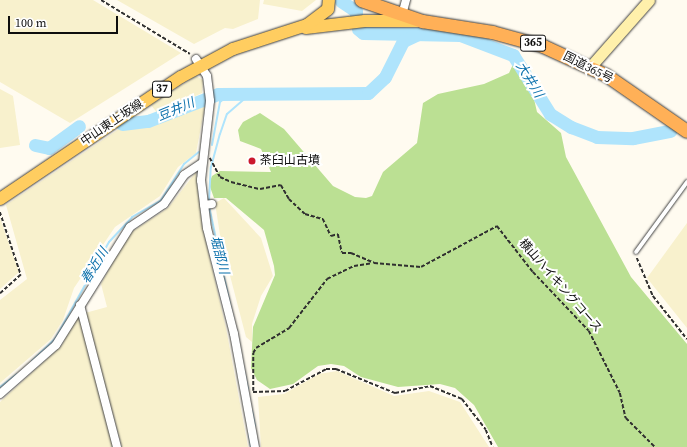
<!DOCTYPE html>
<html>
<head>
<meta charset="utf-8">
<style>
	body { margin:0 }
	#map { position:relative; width:687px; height:447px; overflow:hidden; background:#fffbf0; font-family:"Source Serif 4","Noto Sans JP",serif }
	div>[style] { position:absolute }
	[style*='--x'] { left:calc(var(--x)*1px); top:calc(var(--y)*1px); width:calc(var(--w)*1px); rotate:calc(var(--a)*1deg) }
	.farmland>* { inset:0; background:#f8f1cd }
	.forest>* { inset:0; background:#bbe093 }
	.stream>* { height:2px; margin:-1px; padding:0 1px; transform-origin:1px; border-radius:1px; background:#afe4fc }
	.river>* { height:13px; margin:-6.5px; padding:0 6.5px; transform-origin:6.5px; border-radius:6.5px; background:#afe4fc }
	.path>* { height:1.5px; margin-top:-0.75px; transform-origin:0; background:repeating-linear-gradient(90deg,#303030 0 4px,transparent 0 6px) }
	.roads { filter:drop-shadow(0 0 1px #414141) drop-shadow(0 0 1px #414141) }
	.service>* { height:4px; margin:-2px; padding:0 2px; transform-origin:2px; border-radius:2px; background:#fff }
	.minor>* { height:8px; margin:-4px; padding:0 4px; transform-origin:4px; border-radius:4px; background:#fff }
	.secondary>* { height:11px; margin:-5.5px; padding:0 5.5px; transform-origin:5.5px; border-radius:5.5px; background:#fff0ab }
	.primary>* { height:12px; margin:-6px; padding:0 6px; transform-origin:6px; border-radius:6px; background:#ffcd60 }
	.trunk>* { height:13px; margin:-6.5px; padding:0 6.5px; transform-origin:6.5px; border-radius:6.5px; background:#ffb057 }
	.dots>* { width:11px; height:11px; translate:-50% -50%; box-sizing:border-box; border:2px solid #fff; border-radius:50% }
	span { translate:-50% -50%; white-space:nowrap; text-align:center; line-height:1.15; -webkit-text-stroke:4px #fff; paint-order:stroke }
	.shield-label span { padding:1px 3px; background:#fff; border:1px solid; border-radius:3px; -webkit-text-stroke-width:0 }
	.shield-label { font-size:11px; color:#0e0e0e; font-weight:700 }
	.street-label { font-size:12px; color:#0e0e0e }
	.poi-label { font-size:12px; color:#0e0e0e }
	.left { translate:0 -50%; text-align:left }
	.water-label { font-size:13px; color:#0c71ac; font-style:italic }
	.scale { position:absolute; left:8px; top:16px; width:110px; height:18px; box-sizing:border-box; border:2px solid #0e0e0e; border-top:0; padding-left:5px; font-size:12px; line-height:14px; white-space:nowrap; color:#0e0e0e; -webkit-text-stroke:3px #fff; paint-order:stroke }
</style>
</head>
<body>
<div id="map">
	<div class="farmland">
		<i style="clip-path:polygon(0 0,93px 0,181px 53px,70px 123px,0 82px)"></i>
		<i style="clip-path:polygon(117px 0,260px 0,258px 19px,233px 29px,225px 28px,194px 44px)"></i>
		<i style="clip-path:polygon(264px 0,316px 0,302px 11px,263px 4px)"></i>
		<i style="clip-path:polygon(196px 76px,203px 80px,202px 93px,158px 114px,151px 105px)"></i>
		<i style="clip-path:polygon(0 89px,13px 96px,20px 145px,0 148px)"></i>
		<i style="clip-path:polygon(205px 106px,196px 153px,178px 167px,160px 196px,115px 227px,74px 288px,63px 320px,51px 339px,0 383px,0 300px,27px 279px,6px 205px,122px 127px,154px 125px)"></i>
		<i style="clip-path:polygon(196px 172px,202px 225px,226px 328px,248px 447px,122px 447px,85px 313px,107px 307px,101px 284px,121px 247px,133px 231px,168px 208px)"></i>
		<i style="clip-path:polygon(224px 198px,261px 238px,273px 276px,261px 296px,252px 324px,252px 342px,246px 337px,221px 241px,215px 203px)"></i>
		<i style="clip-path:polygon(0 218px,19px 272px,0 289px)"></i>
		<i style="clip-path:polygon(687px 223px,687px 328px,647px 278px)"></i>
		<i style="clip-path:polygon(80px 316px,113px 447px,0 447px,0 402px,62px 345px,76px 317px)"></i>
		<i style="clip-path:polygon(337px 371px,394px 396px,429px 391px,460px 402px,489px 447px,261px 447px,258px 397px,284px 394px,319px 374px)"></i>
	</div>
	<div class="forest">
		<i style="clip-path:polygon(515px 60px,526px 64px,537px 112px,561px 133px,566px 157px,631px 277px,687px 344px,687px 447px,498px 447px,474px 405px,455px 388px,440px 384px,398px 387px,361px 377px,344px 366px,331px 364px,318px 366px,293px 384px,270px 389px,257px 380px,251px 368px,253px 327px,275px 275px,274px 266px,264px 230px,226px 198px,214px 198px,209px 184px,212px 176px,220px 171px,271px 172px,261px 149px,240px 141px,238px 130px,243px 122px,260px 113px,284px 129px,333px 186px,355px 197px,366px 198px,372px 196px,383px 172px,417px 143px,423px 103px,438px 94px,484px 84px,509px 73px)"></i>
	</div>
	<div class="stream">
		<i style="--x:212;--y:145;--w:44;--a:-79.5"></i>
		<i style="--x:220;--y:102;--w:11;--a:-38"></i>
		<i style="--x:209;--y:201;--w:34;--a:-87"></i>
		<i style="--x:211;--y:167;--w:34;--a:-75"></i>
		<i style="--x:220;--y:134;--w:21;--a:-71"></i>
		<i style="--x:227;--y:114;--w:29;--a:-41"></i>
		<i style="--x:209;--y:206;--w:187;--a:78"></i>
		<i style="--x:32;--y:361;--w:32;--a:-44"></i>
		<i style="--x:55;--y:339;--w:111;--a:-60.9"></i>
		<i style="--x:109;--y:242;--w:34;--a:-47"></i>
		<i style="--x:132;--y:217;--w:34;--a:-30"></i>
		<i style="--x:161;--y:200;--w:43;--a:-57.4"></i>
		<i style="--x:184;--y:164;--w:19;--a:-39"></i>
		<i style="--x:0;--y:387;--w:21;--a:-37"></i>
		<i style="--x:252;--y:411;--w:15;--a:79"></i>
		<i style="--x:249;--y:434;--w:13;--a:81"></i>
	</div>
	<div class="river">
		<i style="--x:341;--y:1;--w:18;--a:34"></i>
		<i style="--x:356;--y:11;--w:7;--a:90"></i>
		<i style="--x:358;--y:29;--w:6;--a:39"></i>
		<i style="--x:363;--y:33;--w:97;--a:1.2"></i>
		<i style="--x:460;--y:35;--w:57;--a:20.7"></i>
		<i style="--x:513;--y:55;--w:70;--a:57.9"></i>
		<i style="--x:550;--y:114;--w:25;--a:32"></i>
		<i style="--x:571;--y:127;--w:28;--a:21"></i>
		<i style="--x:597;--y:137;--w:36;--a:2"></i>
		<i style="--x:633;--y:138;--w:38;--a:-11"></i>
		<i style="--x:122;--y:124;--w:26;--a:-7"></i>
		<i style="--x:148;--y:121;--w:75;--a:-21.1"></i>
		<i style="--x:218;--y:94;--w:150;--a:-0.4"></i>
		<i style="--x:368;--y:93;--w:23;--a:-43"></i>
		<i style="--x:385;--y:77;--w:40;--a:-63.4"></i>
		<i style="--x:403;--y:41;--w:17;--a:-25"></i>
		<i style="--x:35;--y:145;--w:14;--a:12"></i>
		<i style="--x:49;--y:148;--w:37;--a:-36"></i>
	</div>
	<div class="path">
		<i style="--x:101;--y:0;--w:104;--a:31.2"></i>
		<i style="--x:210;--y:158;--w:21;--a:62"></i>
		<i style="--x:220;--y:177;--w:12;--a:24"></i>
		<i style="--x:231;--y:182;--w:30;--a:14"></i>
		<i style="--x:260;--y:189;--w:21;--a:-11"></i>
		<i style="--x:281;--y:185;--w:16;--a:60"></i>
		<i style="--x:289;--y:199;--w:22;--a:43"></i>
		<i style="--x:305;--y:214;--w:19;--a:16"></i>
		<i style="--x:323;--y:219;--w:19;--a:65"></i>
		<i style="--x:331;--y:236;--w:7;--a:-16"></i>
		<i style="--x:338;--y:234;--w:19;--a:78"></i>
		<i style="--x:342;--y:253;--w:9;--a:0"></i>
		<i style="--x:351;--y:253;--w:25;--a:23"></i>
		<i style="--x:374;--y:263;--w:47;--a:4.9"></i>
		<i style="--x:421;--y:267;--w:86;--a:-28.3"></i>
		<i style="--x:497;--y:226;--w:58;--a:52"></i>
		<i style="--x:533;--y:272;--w:81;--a:46.5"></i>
		<i style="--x:589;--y:331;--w:69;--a:63.4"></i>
		<i style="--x:620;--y:393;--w:26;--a:77"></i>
		<i style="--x:626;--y:418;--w:41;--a:45"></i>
		<i style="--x:0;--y:212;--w:66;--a:71.6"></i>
		<i style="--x:21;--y:275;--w:28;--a:138"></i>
		<i style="--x:637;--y:258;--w:41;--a:67.2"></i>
		<i style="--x:653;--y:296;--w:55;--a:51.7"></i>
		<i style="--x:253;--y:391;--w:38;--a:-90"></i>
		<i style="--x:253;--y:353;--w:6;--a:-59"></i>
		<i style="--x:256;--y:348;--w:39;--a:-31"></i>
		<i style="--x:289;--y:328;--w:62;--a:-52.2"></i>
		<i style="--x:327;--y:279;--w:30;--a:-26"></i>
		<i style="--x:354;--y:266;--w:18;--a:-9"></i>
		<i style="--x:253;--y:392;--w:32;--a:-2"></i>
		<i style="--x:285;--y:391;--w:47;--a:-28.2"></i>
		<i style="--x:326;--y:369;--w:10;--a:0"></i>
		<i style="--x:336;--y:369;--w:64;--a:22.1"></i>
		<i style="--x:395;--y:393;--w:36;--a:-11"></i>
		<i style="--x:430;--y:386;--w:35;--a:22"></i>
		<i style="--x:462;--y:399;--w:39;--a:52"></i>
		<i style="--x:486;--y:430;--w:18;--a:68"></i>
	</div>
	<div class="roads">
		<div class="service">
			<i style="--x:636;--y:252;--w:87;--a:-53.9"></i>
		</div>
		<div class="minor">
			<i style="--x:402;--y:15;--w:16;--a:-75"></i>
			<i style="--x:196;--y:59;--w:20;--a:57"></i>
			<i style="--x:207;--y:76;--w:25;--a:83"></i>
			<i style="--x:210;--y:101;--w:80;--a:96.5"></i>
			<i style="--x:201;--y:180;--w:48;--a:82.9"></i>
			<i style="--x:207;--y:228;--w:109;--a:75.7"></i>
			<i style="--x:234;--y:334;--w:115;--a:79.5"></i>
			<i style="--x:204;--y:205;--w:8;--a:-7"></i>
			<i style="--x:80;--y:305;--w:147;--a:75.4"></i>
			<i style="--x:0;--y:394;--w:74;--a:-41.2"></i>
			<i style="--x:56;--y:345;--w:139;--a:-57.9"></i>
			<i style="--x:130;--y:227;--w:41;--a:-34.1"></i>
			<i style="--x:164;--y:204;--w:35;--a:-55"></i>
			<i style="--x:184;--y:175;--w:22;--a:-34"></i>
		</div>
		<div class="secondary">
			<i style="--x:590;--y:67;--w:89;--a:-48.6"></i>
		</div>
		<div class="primary">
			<i style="--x:306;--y:28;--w:59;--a:-6.8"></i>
			<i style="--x:365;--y:21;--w:57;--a:0"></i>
			<i style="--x:0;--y:199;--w:218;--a:-34"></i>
			<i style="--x:181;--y:77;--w:59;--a:-28.3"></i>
			<i style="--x:233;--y:49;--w:78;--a:-18"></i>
			<i style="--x:307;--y:25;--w:26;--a:-37"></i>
			<i style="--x:328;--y:9;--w:9;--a:-84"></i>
		</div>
		<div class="trunk">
			<i style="--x:361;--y:0;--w:65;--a:19"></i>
			<i style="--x:422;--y:21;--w:71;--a:8.9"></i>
			<i style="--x:492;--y:32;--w:53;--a:15.4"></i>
			<i style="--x:543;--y:46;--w:69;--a:24.7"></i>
			<i style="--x:606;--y:75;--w:98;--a:34.7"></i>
		</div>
	</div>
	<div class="dots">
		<i style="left:252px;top:161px;background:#cb192e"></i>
	</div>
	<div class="shield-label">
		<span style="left:533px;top:43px">365</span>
		<span style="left:162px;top:89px">37</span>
	</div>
	<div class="street-label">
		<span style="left:588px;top:68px;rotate:27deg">国道365号</span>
		<span style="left:112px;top:123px;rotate:-34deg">中山東上坂線</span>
		<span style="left:560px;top:286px;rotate:49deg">横山ハイキングコース</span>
	</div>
	<div class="poi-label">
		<span class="left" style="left:260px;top:161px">茶臼山古墳</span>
	</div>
	<div class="water-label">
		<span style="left:529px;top:80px;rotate:58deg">大井川</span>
		<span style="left:176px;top:110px;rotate:-23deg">豆井川</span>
		<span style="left:219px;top:255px;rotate:76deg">堀部川</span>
		<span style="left:95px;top:266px;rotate:-58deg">春近川</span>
	</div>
	<div class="scale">100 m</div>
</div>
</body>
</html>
